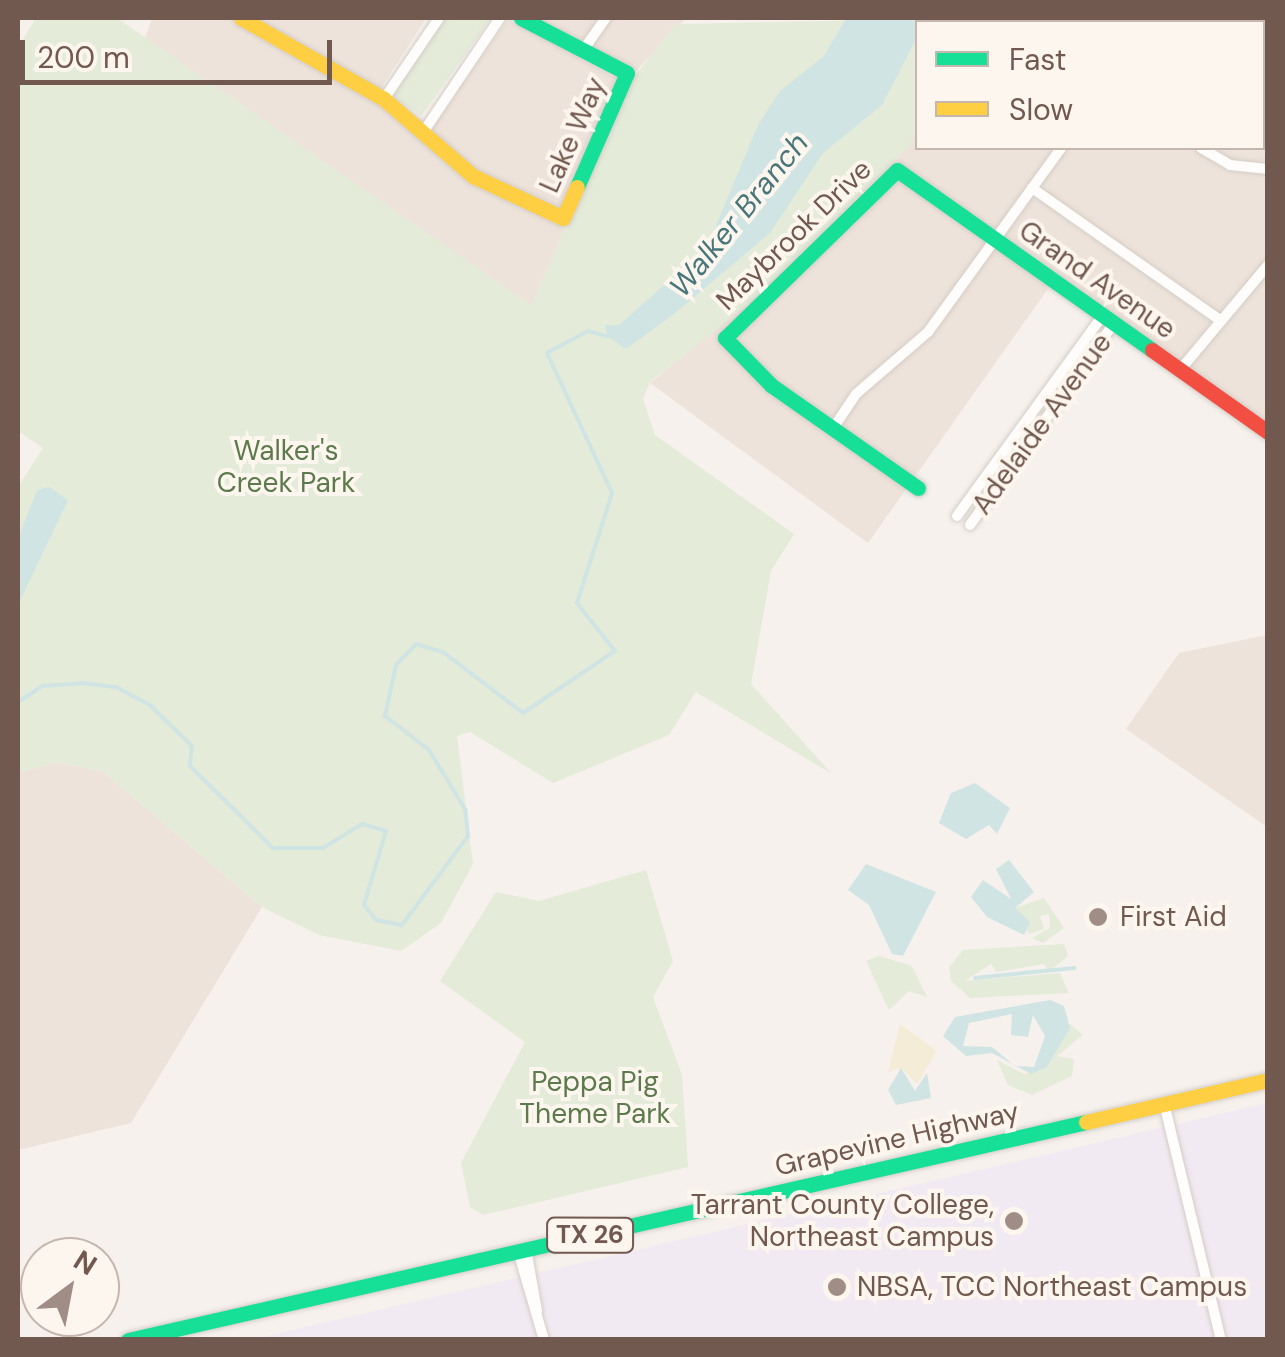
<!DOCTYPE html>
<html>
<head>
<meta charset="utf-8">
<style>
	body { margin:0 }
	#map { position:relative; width:1285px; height:1357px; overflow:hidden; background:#f6f1ec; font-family:"DM Sans",sans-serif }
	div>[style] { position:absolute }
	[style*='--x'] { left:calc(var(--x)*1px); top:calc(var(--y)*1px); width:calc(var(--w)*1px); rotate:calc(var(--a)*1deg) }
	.residential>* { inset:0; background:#eee3da }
	.education>* { inset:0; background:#f2eaf2 }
	.green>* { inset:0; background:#e4ebd8 }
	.sand>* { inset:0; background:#f5ecd8 }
	.water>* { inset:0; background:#d0e4e4 }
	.stream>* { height:4px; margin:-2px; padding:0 2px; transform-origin:2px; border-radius:2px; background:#d0e4e4 }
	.roads { filter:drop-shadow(0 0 2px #d3cdc7) drop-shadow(0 0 2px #d3cdc7) }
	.street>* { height:10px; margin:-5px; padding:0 5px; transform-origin:5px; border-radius:5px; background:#fefdfc }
	.fast>* { height:15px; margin:-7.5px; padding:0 7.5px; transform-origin:7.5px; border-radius:7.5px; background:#16e098 }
	.slow>* { height:15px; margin:-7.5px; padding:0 7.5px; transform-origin:7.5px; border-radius:7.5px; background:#ffcf43 }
	.jam>* { height:15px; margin:-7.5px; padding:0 7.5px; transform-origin:7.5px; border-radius:7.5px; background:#f24e42 }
	.dots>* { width:28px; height:28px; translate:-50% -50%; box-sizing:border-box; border:5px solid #fdf6ee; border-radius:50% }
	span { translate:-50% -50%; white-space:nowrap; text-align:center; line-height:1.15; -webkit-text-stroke:8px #fdf6ee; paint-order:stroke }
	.shield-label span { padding:2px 8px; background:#fdf6ee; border:2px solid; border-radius:8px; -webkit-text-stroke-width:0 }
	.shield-label { font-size:25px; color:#71594f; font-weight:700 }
	.street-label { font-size:28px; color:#71594f }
	.park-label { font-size:28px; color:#5c7a4c }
	.poi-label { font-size:28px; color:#71594f }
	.left { translate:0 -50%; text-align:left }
	.right { translate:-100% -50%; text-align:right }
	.water-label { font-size:30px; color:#48767b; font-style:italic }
	.frame { position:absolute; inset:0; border:20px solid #71594f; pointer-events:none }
	.legend { position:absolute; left:915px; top:20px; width:350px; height:130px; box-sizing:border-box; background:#fdf6ee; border:2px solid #c5b7ae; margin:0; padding:12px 18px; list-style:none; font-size:30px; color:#71594f }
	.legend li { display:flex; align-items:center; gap:20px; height:50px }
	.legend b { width:50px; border:2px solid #c5b7ae }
	.north { position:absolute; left:20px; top:1237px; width:100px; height:100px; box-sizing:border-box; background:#fdf6ee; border:2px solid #c5b7ae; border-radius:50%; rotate:32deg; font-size:28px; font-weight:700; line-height:40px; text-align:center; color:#71594f }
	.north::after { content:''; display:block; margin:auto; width:35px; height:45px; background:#a08e86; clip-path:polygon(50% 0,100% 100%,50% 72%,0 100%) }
	.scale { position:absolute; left:20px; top:40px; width:312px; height:45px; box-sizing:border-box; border:5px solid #71594f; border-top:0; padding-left:12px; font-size:30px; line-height:35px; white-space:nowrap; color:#71594f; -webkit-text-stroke:8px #fdf6ee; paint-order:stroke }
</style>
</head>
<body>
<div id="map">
	<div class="residential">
		<i style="clip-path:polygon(152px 18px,426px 18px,374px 99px,422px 140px,508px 19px,628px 85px,531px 306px,145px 38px)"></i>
		<i style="clip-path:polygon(537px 18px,686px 18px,637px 70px)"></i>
		<i style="clip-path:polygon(988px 18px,1267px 18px,1267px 424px,1057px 276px,868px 543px,650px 383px,834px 230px,917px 132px,918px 148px,1262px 148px,1262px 22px)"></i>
		<i style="clip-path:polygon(1267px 635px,1268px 635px,1267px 827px,1126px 729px,1179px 653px)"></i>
		<i style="clip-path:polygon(56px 762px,102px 771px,262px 907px,131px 1123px,18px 1150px,18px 773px)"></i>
	</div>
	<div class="education">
		<i style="clip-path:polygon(1267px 1103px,1267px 1339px,254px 1339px)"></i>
	</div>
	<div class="green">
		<i style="clip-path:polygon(36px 18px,117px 18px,531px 305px,628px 84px,676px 24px,988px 18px,918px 22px,917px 132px,909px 146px,765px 291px,650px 382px,643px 399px,655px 435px,794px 534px,771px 571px,751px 684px,832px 774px,696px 692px,669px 735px,553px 783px,470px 732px,457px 736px,473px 864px,441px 923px,401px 951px,319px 935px,262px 907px,102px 771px,56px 762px,18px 773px,18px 487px,43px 448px,18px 431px,18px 47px)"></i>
		<i style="clip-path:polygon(442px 18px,491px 18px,421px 116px,392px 94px)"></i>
		<i style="clip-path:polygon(646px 870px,673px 961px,653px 997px,682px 1075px,688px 1167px,483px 1215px,470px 1207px,461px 1163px,525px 1042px,440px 981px,496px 892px,539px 901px)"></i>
		<i style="clip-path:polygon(1044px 898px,1064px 928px,1043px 943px,1032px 938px,1050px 928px,1049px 914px,1040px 916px,1044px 929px,1029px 934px,1015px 908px)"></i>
		<i style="clip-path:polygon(1064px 944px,1068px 956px,1049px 972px,1044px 964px,996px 972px,991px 964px,965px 981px,1060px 973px,1069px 993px,970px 998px,951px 981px,949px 967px,963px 950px)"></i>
		<i style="clip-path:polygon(879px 956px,912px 966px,927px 997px,909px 991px,889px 1010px,866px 961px)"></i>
		<i style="clip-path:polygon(1070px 1024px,1083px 1035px,1057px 1056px,1074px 1059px,1072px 1076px,1032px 1095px,1008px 1085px,997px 1060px,1024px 1074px,1047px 1067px)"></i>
	</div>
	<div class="sand">
		<i style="clip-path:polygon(900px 1024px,937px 1051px,917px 1084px,901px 1068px,888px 1072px)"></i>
	</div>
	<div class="water">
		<i style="clip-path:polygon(846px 18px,927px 18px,882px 105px,823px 153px,770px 233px,674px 314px,626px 349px,607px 336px,605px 325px,619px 325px,707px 247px,758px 125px,780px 91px,824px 56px)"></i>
		<i style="clip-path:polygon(49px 487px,68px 500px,18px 605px,18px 539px,37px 490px)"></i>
		<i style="clip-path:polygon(975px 783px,1010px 808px,997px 834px,989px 825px,966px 839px,939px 823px,951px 793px)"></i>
		<i style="clip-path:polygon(1009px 860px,1034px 892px,1015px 908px,1030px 922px,1024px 935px,987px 917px,971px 897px,983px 880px,1011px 899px,996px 869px)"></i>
		<i style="clip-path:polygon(866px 864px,936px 892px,903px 956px,892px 954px,869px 905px,848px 890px)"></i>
		<i style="clip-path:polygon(evenodd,1050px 1000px,1064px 1006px,1070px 1028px,1047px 1067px,1031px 1074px,992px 1053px,966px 1056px,943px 1036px,955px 1017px,1050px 1000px,1012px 1014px,1011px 1035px,1028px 1037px,1033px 1015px,1045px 1036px,1034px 1067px,1015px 1066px,992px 1047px,963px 1046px,969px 1023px,1012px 1014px)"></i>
		<i style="clip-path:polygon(901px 1068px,915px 1091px,927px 1073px,931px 1098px,896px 1105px,888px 1090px)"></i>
	</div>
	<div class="stream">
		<i style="--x:18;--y:702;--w:30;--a:-33"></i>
		<i style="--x:43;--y:686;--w:39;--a:-4"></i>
		<i style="--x:82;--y:683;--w:34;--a:7"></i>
		<i style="--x:116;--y:687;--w:40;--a:28"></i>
		<i style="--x:151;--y:706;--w:57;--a:44.3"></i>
		<i style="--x:192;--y:746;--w:20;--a:96"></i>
		<i style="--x:190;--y:766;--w:117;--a:44.7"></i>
		<i style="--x:273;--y:848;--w:50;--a:0"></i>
		<i style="--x:323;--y:848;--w:46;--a:-31.6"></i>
		<i style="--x:362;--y:824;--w:25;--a:16"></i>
		<i style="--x:386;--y:831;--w:77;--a:106.6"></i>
		<i style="--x:364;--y:905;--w:19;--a:51"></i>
		<i style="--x:376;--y:920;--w:26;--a:11"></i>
		<i style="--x:402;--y:925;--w:111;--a:-53.4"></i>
		<i style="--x:468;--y:836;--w:27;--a:-96"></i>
		<i style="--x:465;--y:809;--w:69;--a:-121.4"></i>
		<i style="--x:429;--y:750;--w:56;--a:-142.3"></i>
		<i style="--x:385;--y:716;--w:52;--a:-77.8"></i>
		<i style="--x:396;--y:665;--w:29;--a:-46"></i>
		<i style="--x:416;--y:644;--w:28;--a:17"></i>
		<i style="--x:443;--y:652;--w:101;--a:37.3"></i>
		<i style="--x:523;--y:713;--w:111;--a:-34"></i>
		<i style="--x:615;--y:651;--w:61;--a:-128.4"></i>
		<i style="--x:577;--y:603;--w:115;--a:-72.3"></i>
		<i style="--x:612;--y:493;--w:154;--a:-114.9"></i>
		<i style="--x:547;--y:353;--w:47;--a:-28.2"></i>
		<i style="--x:588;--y:331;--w:20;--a:15"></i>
		<i style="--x:975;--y:978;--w:100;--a:-5.8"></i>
	</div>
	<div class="roads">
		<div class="street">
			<i style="--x:1014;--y:18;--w:9;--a:27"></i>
			<i style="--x:1224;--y:18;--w:4;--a:76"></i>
			<i style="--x:584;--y:49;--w:38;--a:-55"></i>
			<i style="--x:384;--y:99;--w:98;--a:-55.8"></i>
			<i style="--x:1262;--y:121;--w:14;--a:65"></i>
			<i style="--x:422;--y:134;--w:140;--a:-56.1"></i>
			<i style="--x:1201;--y:148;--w:34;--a:30"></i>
			<i style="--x:1230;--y:165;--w:38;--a:6"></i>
			<i style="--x:1032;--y:188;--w:226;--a:35.1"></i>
			<i style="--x:1180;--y:370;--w:137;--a:-50"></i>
			<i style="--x:832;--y:430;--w:43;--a:-56.3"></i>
			<i style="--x:856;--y:394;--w:95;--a:-40.7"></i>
			<i style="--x:928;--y:332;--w:227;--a:-54.1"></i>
			<i style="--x:957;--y:516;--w:248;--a:-54"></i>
			<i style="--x:970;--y:525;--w:248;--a:-54.5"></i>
			<i style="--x:1164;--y:1103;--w:244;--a:76.5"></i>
			<i style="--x:526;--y:1249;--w:63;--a:79.9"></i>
			<i style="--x:518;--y:1251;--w:93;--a:73.7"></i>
		</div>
		<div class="fast">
			<i style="--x:521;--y:18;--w:119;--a:27.4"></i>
			<i style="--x:627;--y:73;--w:124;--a:113.7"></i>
			<i style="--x:918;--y:488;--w:179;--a:-145"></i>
			<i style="--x:771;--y:385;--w:66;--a:-134.4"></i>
			<i style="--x:725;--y:338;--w:240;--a:-44.3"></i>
			<i style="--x:897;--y:170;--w:312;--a:35.2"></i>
			<i style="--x:128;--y:1340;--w:982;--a:-12.82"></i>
		</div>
		<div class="slow">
			<i style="--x:241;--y:18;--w:164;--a:29.5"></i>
			<i style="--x:384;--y:99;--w:118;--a:40.9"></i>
			<i style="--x:473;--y:176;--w:99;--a:25"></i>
			<i style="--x:563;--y:218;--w:34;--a:-66"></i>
			<i style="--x:1086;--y:1122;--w:187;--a:-13"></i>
		</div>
		<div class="jam">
			<i style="--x:1152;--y:350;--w:142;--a:35.3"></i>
		</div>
	</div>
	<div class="dots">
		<i style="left:1098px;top:917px;background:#a08e86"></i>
		<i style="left:1014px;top:1221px;background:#a08e86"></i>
		<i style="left:837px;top:1287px;background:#a08e86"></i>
	</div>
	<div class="shield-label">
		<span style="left:590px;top:1235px">TX 26</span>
	</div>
	<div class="street-label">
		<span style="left:573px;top:135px;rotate:-66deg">Lake Way</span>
		<span style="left:794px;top:235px;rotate:-44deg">Maybrook Drive</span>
		<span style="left:1097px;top:280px;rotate:35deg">Grand Avenue</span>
		<span style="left:1042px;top:424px;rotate:-54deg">Adelaide Avenue</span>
		<span style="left:897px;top:1139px;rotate:-13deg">Grapevine Highway</span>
	</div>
	<div class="park-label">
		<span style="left:286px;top:467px">Walker's<br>Creek Park</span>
		<span style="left:595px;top:1098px">Peppa Pig<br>Theme Park</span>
	</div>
	<div class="poi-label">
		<span class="left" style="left:1120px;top:917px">First Aid</span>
		<span class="right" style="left:994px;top:1221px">Tarrant County College,<br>Northeast Campus</span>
		<span class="left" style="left:857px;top:1287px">NBSA, TCC Northeast Campus</span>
	</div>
	<div class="water-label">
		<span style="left:739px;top:215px;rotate:-51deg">Walker Branch</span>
	</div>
	<div class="frame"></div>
	<ul class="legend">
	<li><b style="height:12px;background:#16e098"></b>Fast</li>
	<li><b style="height:12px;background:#ffcf43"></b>Slow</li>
	</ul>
	<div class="north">N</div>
	<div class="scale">200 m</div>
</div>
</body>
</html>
